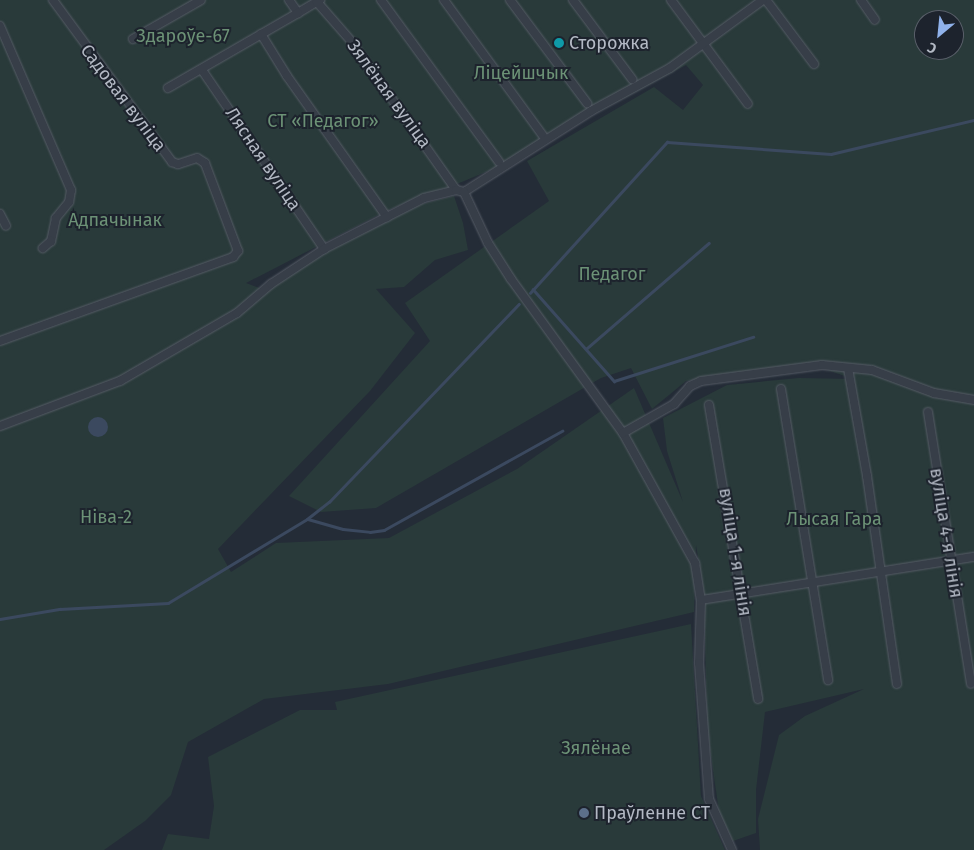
<!DOCTYPE html>
<html>
<head>
<meta charset="utf-8">
<style>
	body { margin:0 }
	#map { position:relative; width:974px; height:850px; overflow:hidden; background:#242c37; font-family:"Fira Sans",sans-serif }
	div>[style] { position:absolute }
	[style*='--x'] { left:calc(var(--x)*1px); top:calc(var(--y)*1px); width:calc(var(--w)*1px); rotate:calc(var(--a)*1deg) }
	.green>* { inset:0; background:#293a3a }
	.water>* { inset:0; background:#3b495f }
	.round { border-radius:50% }
	.stream>* { height:2.5px; margin:-1.25px; padding:0 1.25px; transform-origin:1.25px; border-radius:1.25px; background:#3b495f }
	.roads { filter:drop-shadow(0 0 1px #565c66) drop-shadow(0 0 1px #565c66) }
	.street>* { height:8px; margin:-4px; padding:0 4px; transform-origin:4px; border-radius:4px; background:#373e48 }
	.dots>* { width:14px; height:14px; translate:-50% -50%; box-sizing:border-box; border:2px solid #1d232d; border-radius:50% }
	span { translate:-50% -50%; white-space:nowrap; text-align:center; line-height:1.15; -webkit-text-stroke:4px #1d232d; paint-order:stroke }
	.park-label { font-size:18px; color:#6c9276 }
	.poi-label { font-size:18px; color:#b3b9c4 }
	.left { translate:0 -50%; text-align:left }
	.street-label { font-size:18px; color:#b3b9c4 }
	.north { position:absolute; left:914px; top:10px; width:50px; height:50px; box-sizing:border-box; background:#1d232d; border:1px solid #595f69; border-radius:50%; rotate:208deg; font-size:14px; font-weight:700; line-height:20px; text-align:center; color:#b3b9c4 }
	.north::after { content:''; display:block; margin:auto; width:18px; height:22px; background:#90b2eb; clip-path:polygon(50% 0,100% 100%,50% 72%,0 100%) }
</style>
</head>
<body>
<div id="map">
	<div class="green">
		<i style="clip-path:polygon(evenodd,0 0,378px 0,498px 167px,389px 212px,454px 196px,463px 223px,468px 250px,435px 260px,404px 287px,376px 289px,415px 333px,370px 391px,218px 549px,231px 572px,276px 543px,389px 538px,517px 469px,634px 388px,683px 502px,667px 451px,663px 418px,727px 385px,799px 378px,854px 379px,809px 364px,686px 381px,652px 409px,631px 368px,601px 378px,376px 508px,321px 512px,289px 496px,430px 341px,405px 303px,549px 201px,527px 161px,654px 87px,683px 110px,703px 85px,686px 65px,498px 166px,379px 0,974px 0,974px 850px,760px 850px,758px 819px,779px 735px,805px 716px,864px 689px,765px 712px,756px 790px,756px 833px,733px 841px,719px 812px,707px 728px,704px 593px,696px 545px,694px 612px,388px 684px,264px 699px,188px 742px,171px 795px,145px 821px,104px 850px,0 850px,0 0,924px 20px,954px 20px,954px 50px,924px 50px,924px 20px,0 0,428px 193px,384px 214px,265px 290px,246px 283px,384px 212px,428px 193px)"></i>
		<i style="clip-path:polygon(691px 624px,701px 796px,725px 850px,162px 850px,168px 834px,209px 839px,214px 806px,208px 757px,300px 710px,337px 710px,335px 702px)"></i>
	</div>
	<div class="water">
		<i class="round" style="left:88px;top:417px;width:20px;height:20px"></i>
	</div>
	<div class="stream">
		<i style="--x:533;--y:289;--w:123;--a:48.6"></i>
		<i style="--x:614;--y:381;--w:146;--a:-17.6"></i>
		<i style="--x:530;--y:293;--w:204;--a:-47.8"></i>
		<i style="--x:667;--y:142;--w:164;--a:4.2"></i>
		<i style="--x:831;--y:154;--w:147;--a:-13.4"></i>
		<i style="--x:586;--y:349;--w:162;--a:-40.8"></i>
		<i style="--x:308;--y:519;--w:36;--a:16"></i>
		<i style="--x:343;--y:529;--w:27;--a:6"></i>
		<i style="--x:370;--y:532;--w:14;--a:-8"></i>
		<i style="--x:384;--y:530;--w:204;--a:-29.1"></i>
		<i style="--x:0;--y:619;--w:61;--a:-9.5"></i>
		<i style="--x:60;--y:609;--w:108;--a:-3.2"></i>
		<i style="--x:168;--y:603;--w:162;--a:-31.1"></i>
		<i style="--x:307;--y:519;--w:28;--a:-38"></i>
		<i style="--x:329;--y:502;--w:274;--a:-46.2"></i>
	</div>
	<div class="roads">
		<div class="street">
			<i style="--x:289;--y:0;--w:16;--a:55"></i>
			<i style="--x:298;--y:13;--w:26;--a:-31"></i>
			<i style="--x:381;--y:0;--w:200;--a:53.9"></i>
			<i style="--x:444;--y:0;--w:168;--a:53.9"></i>
			<i style="--x:510;--y:0;--w:129;--a:53.2"></i>
			<i style="--x:573;--y:0;--w:99;--a:53.2"></i>
			<i style="--x:671;--y:0;--w:129;--a:53.5"></i>
			<i style="--x:766;--y:0;--w:80;--a:53.1"></i>
			<i style="--x:861;--y:0;--w:24;--a:55"></i>
			<i style="--x:317;--y:2;--w:52;--a:48.9"></i>
			<i style="--x:351;--y:41;--w:182;--a:54.8"></i>
			<i style="--x:0;--y:26;--w:179;--a:66.6"></i>
			<i style="--x:71;--y:190;--w:12;--a:99"></i>
			<i style="--x:69;--y:202;--w:21;--a:129"></i>
			<i style="--x:56;--y:218;--w:24;--a:102"></i>
			<i style="--x:51;--y:241;--w:11;--a:139"></i>
			<i style="--x:261;--y:34;--w:49;--a:58.2"></i>
			<i style="--x:287;--y:76;--w:173;--a:54.7"></i>
			<i style="--x:133;--y:39;--w:78;--a:-29.8"></i>
			<i style="--x:202;--y:70;--w:217;--a:55.7"></i>
			<i style="--x:168;--y:88;--w:150;--a:-30"></i>
			<i style="--x:464;--y:192;--w:151;--a:-32.5"></i>
			<i style="--x:591;--y:111;--w:90;--a:-28.6"></i>
			<i style="--x:670;--y:68;--w:115;--a:-36.2"></i>
			<i style="--x:0;--y:214;--w:13;--a:63"></i>
			<i style="--x:0;--y:341;--w:248;--a:-19.8"></i>
			<i style="--x:233;--y:257;--w:8;--a:-50"></i>
			<i style="--x:238;--y:251;--w:94;--a:-110.6"></i>
			<i style="--x:205;--y:163;--w:9;--a:-148"></i>
			<i style="--x:197;--y:158;--w:20;--a:162"></i>
			<i style="--x:178;--y:164;--w:6;--a:-162"></i>
			<i style="--x:172;--y:162;--w:201;--a:-126.3"></i>
			<i style="--x:848;--y:368;--w:110;--a:80"></i>
			<i style="--x:867;--y:476;--w:210;--a:81.8"></i>
			<i style="--x:781;--y:389;--w:295;--a:80.8"></i>
			<i style="--x:709;--y:405;--w:298;--a:80.5"></i>
			<i style="--x:928;--y:412;--w:275;--a:81"></i>
			<i style="--x:0;--y:426;--w:128;--a:-20.6"></i>
			<i style="--x:120;--y:381;--w:135;--a:-30.2"></i>
			<i style="--x:237;--y:313;--w:45;--a:-40.5"></i>
			<i style="--x:271;--y:284;--w:64;--a:-33.4"></i>
			<i style="--x:324;--y:249;--w:112;--a:-27"></i>
			<i style="--x:424;--y:198;--w:33;--a:-14"></i>
			<i style="--x:456;--y:190;--w:8;--a:14"></i>
			<i style="--x:464;--y:192;--w:56;--a:64.8"></i>
			<i style="--x:488;--y:243;--w:43;--a:57.4"></i>
			<i style="--x:511;--y:279;--w:190;--a:54"></i>
			<i style="--x:623;--y:433;--w:149;--a:61"></i>
			<i style="--x:695;--y:563;--w:37;--a:81"></i>
			<i style="--x:701;--y:600;--w:63;--a:91.8"></i>
			<i style="--x:699;--y:663;--w:136;--a:85.8"></i>
			<i style="--x:709;--y:799;--w:56;--a:65.7"></i>
			<i style="--x:623;--y:433;--w:59;--a:-29.6"></i>
			<i style="--x:674;--y:404;--w:24;--a:-48"></i>
			<i style="--x:690;--y:386;--w:12;--a:-24"></i>
			<i style="--x:701;--y:381;--w:122;--a:-7.5"></i>
			<i style="--x:822;--y:365;--w:50;--a:5.7"></i>
			<i style="--x:872;--y:370;--w:66;--a:20.4"></i>
			<i style="--x:934;--y:393;--w:41;--a:9.9"></i>
			<i style="--x:701;--y:600;--w:276;--a:-9"></i>
		</div>
	</div>
	<div class="dots">
		<i style="left:559px;top:43px;background:#0f9aa8"></i>
		<i style="left:584px;top:813px;background:#5c6f8a"></i>
	</div>
	<div class="park-label">
		<span style="left:183px;top:36px">Здароўе-67</span>
		<span style="left:521px;top:73px">Ліцейшчык</span>
		<span style="left:323px;top:121px">СТ «Педагог»</span>
		<span style="left:115px;top:220px">Адпачынак</span>
		<span style="left:612px;top:274px">Педагог</span>
		<span style="left:106px;top:517px">Ніва-2</span>
		<span style="left:834px;top:519px">Лысая Гара</span>
		<span style="left:596px;top:748px">Зялёнае</span>
	</div>
	<div class="poi-label">
		<span class="left" style="left:569px;top:43px">Сторожка</span>
		<span class="left" style="left:594px;top:813px">Праўленне СТ</span>
	</div>
	<div class="street-label">
		<span style="left:389px;top:94px;rotate:54deg">Зялёная вуліца</span>
		<span style="left:123px;top:98px;rotate:53deg">Садовая вуліца</span>
		<span style="left:263px;top:159px;rotate:56deg">Лясная вуліца</span>
		<span style="left:946px;top:533px;rotate:81deg">вуліца 4-я лінія</span>
		<span style="left:735px;top:552px;rotate:81deg">вуліца 1-я лінія</span>
	</div>
	<div class="north">С</div>
</div>
</body>
</html>
